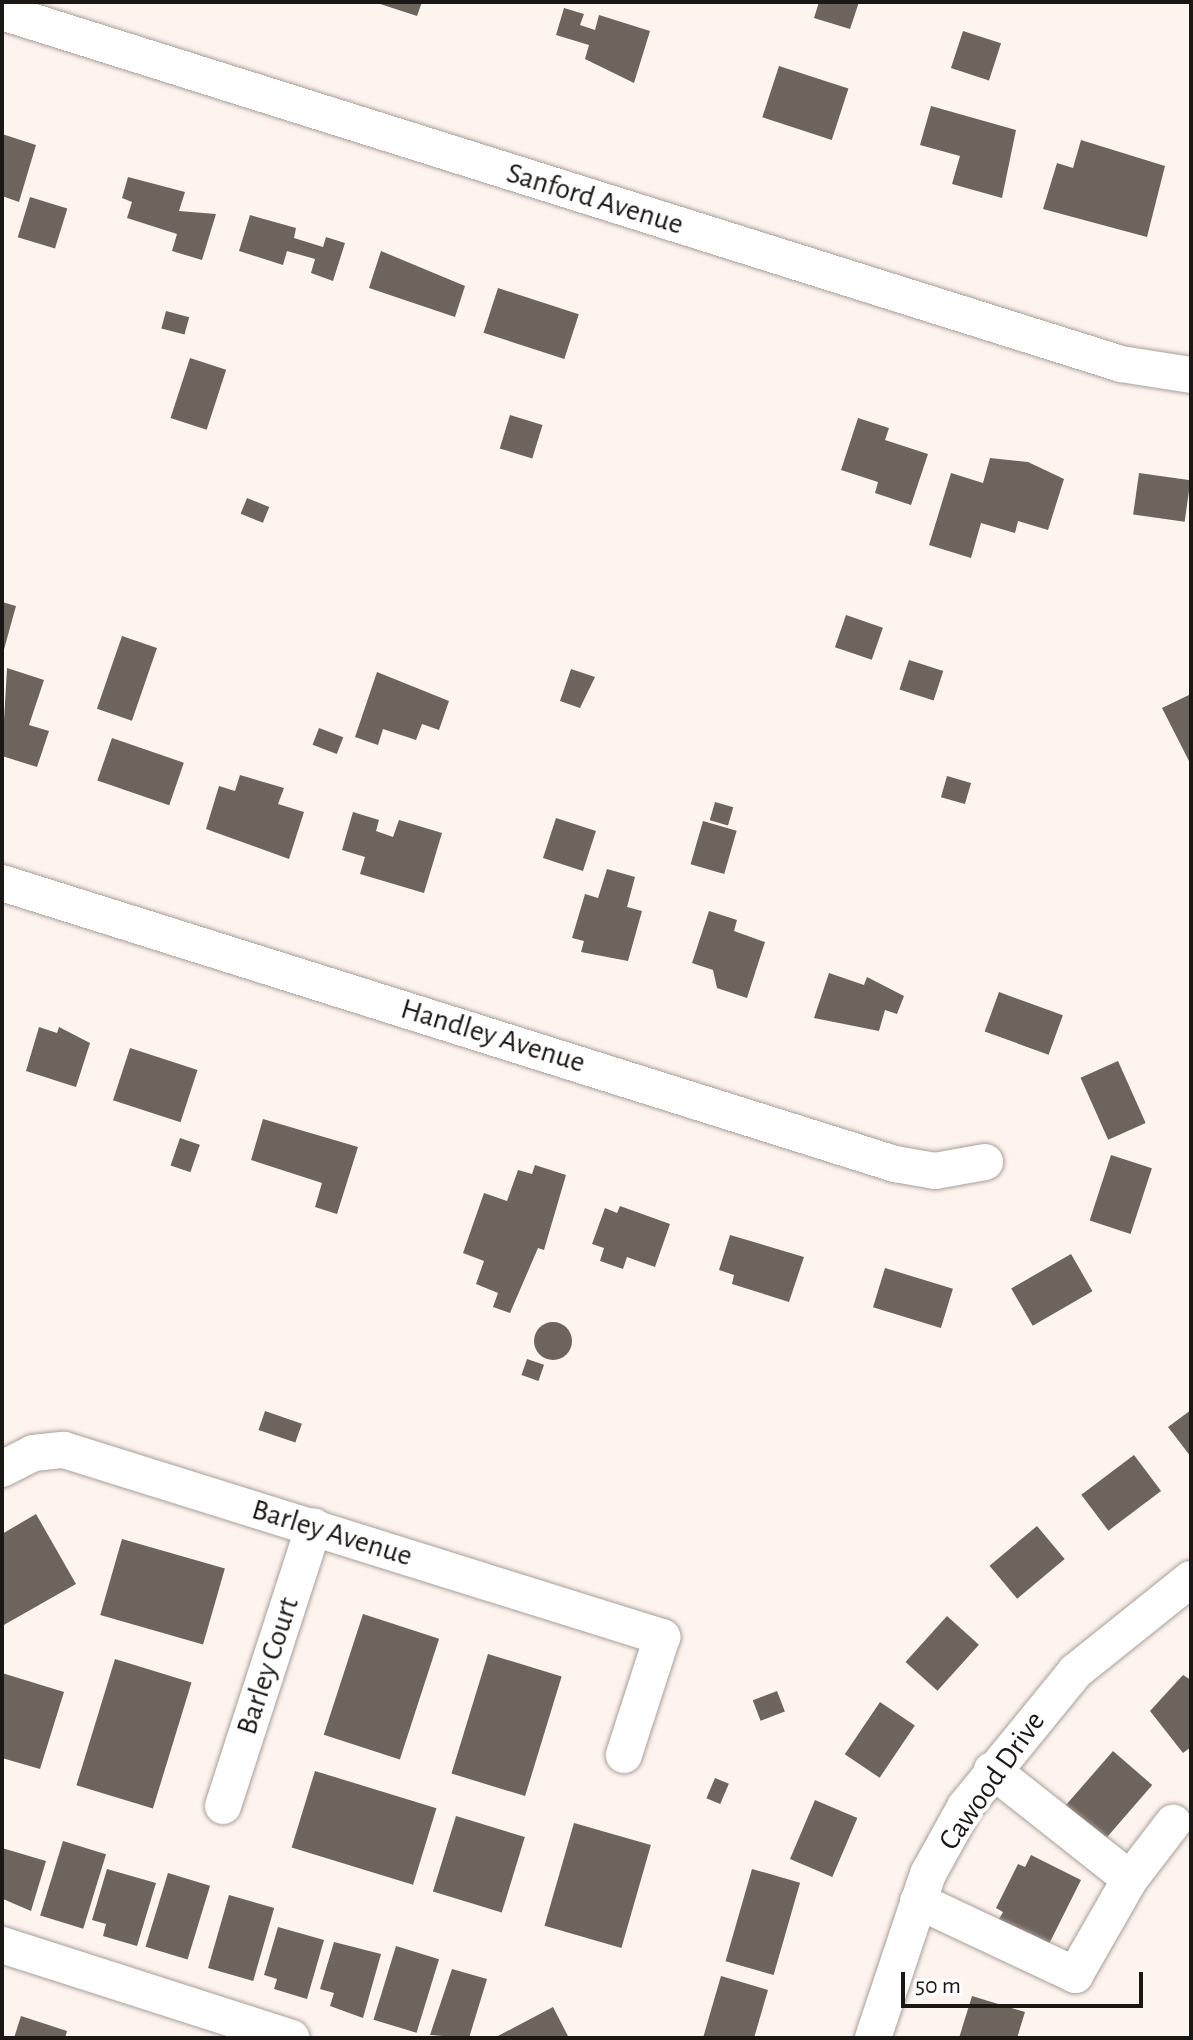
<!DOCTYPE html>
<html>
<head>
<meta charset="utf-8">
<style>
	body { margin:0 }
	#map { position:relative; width:1193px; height:2040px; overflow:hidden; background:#fef4ef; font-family:"Alegreya Sans",sans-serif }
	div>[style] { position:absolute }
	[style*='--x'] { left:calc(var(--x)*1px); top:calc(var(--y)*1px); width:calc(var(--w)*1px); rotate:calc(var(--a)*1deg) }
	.building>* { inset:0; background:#6e645e; transform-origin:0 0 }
	.round { border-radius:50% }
	.roads { filter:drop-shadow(0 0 2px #a99f98) drop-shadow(0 0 2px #a99f98) }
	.minor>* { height:36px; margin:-18px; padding:0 18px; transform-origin:18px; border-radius:18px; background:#fff }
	span { translate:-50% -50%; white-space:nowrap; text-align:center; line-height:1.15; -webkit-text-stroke:8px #fff; paint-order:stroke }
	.street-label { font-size:30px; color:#1b1715 }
	.frame { position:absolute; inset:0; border:4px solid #1b1715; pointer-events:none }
	.scale { position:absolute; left:901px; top:1972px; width:242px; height:36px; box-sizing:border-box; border:4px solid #1b1715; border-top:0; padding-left:10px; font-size:24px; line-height:28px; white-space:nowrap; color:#1b1715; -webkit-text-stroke:6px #fff; paint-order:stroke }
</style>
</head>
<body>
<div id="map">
	<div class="building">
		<i style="clip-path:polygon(374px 2px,422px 2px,417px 16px)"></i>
		<i style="clip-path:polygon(819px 2px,859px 2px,850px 29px,814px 18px)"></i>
		<i style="clip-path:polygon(564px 8px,584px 14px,580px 25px,595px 30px,599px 15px,650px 31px,634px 83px,585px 59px,589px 45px,556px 35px)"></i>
		<i style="left:963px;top:31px;width:40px;height:39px;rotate:18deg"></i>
		<i style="left:779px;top:66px;width:73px;height:54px;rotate:18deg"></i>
		<i style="clip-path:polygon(931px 106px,1016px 130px,1002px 198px,952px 184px,960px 156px,920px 145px)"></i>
		<i style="clip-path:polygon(2px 134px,36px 145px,19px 202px,2px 196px)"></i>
		<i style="clip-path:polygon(1081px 140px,1165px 166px,1147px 237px,1043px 209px,1057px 163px,1073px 168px)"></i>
		<i style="clip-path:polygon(128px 177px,185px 192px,179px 211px,216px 214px,202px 260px,172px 251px,177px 234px,127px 218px,132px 202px,122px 198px)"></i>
		<i style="left:30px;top:197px;width:39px;height:42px;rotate:17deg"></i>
		<i style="clip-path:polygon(250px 215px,296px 228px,294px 238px,323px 247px,326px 237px,345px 243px,333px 281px,311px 273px,315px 259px,287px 251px,283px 265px,239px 251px)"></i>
		<i style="clip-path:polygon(381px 251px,465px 286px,455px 317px,369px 288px)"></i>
		<i style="left:498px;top:288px;width:85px;height:47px;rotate:18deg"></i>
		<i style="left:166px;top:311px;width:24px;height:18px;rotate:15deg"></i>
		<i style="left:190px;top:358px;width:38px;height:63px;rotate:18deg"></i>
		<i style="left:510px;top:415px;width:34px;height:35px;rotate:17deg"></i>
		<i style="clip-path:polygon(858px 418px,889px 428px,885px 440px,928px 454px,911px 505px,875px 493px,878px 482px,841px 470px)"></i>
		<i style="clip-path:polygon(990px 458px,1028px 462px,1064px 479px,1048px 530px,1018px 521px,1015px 533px,981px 523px,971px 558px,929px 545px,951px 473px,983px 483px)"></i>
		<i style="left:1139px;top:473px;width:52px;height:42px;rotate:8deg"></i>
		<i style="left:247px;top:498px;width:24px;height:17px;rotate:22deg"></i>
		<i style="clip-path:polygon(2px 602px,16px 606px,3px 653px,2px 653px)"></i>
		<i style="left:846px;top:615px;width:39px;height:34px;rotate:19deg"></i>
		<i style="left:122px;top:636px;width:37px;height:77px;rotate:19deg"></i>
		<i style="left:909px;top:660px;width:36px;height:31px;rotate:18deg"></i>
		<i style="clip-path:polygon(7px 668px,44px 680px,29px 725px,49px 731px,37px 767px,2px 756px)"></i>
		<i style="clip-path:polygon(571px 669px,595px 677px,580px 708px,560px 701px)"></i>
		<i style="clip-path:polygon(377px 672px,449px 701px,439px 730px,422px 724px,416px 740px,383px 729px,378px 745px,355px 737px)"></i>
		<i style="clip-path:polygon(1191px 694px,1191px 765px,1162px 708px)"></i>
		<i style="left:319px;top:728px;width:26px;height:18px;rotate:21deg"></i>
		<i style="left:112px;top:738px;width:76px;height:45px;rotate:19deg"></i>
		<i style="clip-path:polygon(240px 775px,284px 788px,278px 804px,304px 812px,289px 859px,206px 829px,219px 786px,235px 791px)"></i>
		<i style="left:947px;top:776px;width:25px;height:22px;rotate:16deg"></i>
		<i style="left:715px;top:802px;width:19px;height:19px;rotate:16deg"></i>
		<i style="clip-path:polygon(353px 812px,379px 820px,376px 831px,393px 837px,399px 820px,442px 833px,424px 893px,360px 874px,365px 857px,342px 850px)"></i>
		<i style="left:556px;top:818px;width:42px;height:42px;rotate:18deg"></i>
		<i style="left:703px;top:821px;width:35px;height:45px;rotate:16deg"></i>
		<i style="clip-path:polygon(607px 869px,635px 877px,627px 907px,642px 911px,628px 961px,581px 952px,584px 941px,572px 938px,585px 894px,598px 898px)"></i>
		<i style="clip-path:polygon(709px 911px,737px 920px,734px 931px,765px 942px,747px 998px,717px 988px,713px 970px,692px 963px)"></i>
		<i style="clip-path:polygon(829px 973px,864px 985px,867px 977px,904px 996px,897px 1014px,885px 1010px,879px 1031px,814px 1018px)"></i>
		<i style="left:999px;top:992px;width:68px;height:42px;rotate:20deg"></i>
		<i style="clip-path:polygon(39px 1027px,57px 1033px,59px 1027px,90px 1043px,76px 1087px,26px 1071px)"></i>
		<i style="left:130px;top:1048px;width:71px;height:55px;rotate:18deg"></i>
		<i style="left:1118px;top:1061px;width:68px;height:41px;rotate:66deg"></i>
		<i style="clip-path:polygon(263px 1119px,358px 1147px,337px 1214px,315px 1207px,322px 1183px,251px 1160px)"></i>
		<i style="left:180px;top:1138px;width:21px;height:29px;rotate:19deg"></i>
		<i style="left:1111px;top:1155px;width:43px;height:69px;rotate:18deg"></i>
		<i style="clip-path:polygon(535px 1165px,566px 1175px,544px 1250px,538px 1248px,510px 1313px,493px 1307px,498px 1293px,476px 1284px,484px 1261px,463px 1253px,484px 1193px,507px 1201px,518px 1170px,532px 1174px)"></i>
		<i style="clip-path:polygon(620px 1206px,670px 1224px,655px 1267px,627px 1257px,623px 1269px,600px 1261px,604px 1248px,592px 1244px,605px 1208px,617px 1213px)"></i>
		<i style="clip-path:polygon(730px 1235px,804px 1257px,789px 1302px,732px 1284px,734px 1275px,719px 1270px)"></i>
		<i style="left:1071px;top:1254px;width:43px;height:69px;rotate:60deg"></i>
		<i style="left:885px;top:1268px;width:71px;height:41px;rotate:17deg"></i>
		<i class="round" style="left:534px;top:1322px;width:38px;height:38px"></i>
		<i style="left:527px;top:1359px;width:18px;height:17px;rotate:19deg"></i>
		<i style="clip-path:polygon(1191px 1410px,1191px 1457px,1168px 1427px)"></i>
		<i style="left:265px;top:1411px;width:39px;height:20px;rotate:19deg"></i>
		<i style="left:1134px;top:1455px;width:45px;height:66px;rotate:53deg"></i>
		<i style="clip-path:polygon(36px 1514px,76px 1584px,2px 1626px,2px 1534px)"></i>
		<i style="left:1037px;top:1526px;width:43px;height:62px;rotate:50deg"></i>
		<i style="left:122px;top:1539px;width:107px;height:79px;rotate:16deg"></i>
		<i style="left:363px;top:1614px;width:80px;height:127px;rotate:18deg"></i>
		<i style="left:947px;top:1616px;width:43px;height:62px;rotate:42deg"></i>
		<i style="left:488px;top:1654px;width:77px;height:125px;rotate:17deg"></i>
		<i style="left:115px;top:1659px;width:80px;height:132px;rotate:17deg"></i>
		<i style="clip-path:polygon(2px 1673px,64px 1692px,40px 1769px,2px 1758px)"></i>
		<i style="clip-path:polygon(1183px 1675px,1191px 1680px,1191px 1747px,1183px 1753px,1150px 1711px)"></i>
		<i style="left:777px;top:1691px;width:22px;height:26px;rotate:69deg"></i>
		<i style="left:880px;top:1702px;width:42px;height:63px;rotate:34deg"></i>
		<i style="left:1113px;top:1751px;width:52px;height:72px;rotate:41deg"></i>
		<i style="left:315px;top:1771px;width:127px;height:80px;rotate:17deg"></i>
		<i style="left:715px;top:1778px;width:15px;height:22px;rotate:23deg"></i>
		<i style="left:815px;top:1800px;width:46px;height:64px;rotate:23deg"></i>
		<i style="left:456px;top:1816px;width:72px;height:79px;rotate:17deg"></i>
		<i style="left:574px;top:1823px;width:80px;height:107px;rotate:16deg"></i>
		<i style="left:63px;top:1841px;width:45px;height:78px;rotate:17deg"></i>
		<i style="clip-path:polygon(2px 1848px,46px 1861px,31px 1911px,3px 1899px)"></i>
		<i style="clip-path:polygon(1031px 1855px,1081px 1880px,1048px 1946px,998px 1921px,1003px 1912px,996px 1908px,1018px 1864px,1025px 1867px)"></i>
		<i style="clip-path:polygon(107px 1869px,156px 1883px,137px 1946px,103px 1936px,106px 1924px,92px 1920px)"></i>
		<i style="left:752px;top:1869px;width:50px;height:96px;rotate:16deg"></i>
		<i style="left:168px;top:1873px;width:44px;height:77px;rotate:17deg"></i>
		<i style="left:229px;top:1895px;width:47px;height:76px;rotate:16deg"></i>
		<i style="clip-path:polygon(278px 1927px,324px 1940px,307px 1999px,274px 1989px,277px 1979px,264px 1975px)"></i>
		<i style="clip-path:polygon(334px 1942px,381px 1954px,363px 2018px,330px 2006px,334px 1993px,320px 1989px)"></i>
		<i style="left:396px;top:1946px;width:45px;height:77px;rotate:17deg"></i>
		<i style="clip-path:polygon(452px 1969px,487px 1979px,469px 2038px,430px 2035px)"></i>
		<i style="clip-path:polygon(721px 1976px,768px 1990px,754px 2038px,703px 2038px)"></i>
		<i style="clip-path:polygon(972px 1996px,1025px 2012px,1017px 2038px,959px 2038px)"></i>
		<i style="clip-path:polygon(553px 2007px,569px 2038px,494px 2038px)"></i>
		<i style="clip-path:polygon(21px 2016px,67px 2031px,65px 2038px,14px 2038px)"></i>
	</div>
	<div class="roads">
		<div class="minor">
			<i style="--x:2;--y:12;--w:1173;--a:17.46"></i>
			<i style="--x:1121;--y:364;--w:71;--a:8.9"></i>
			<i style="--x:2;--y:883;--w:936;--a:17.47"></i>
			<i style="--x:895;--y:1164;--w:41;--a:9.9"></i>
			<i style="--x:935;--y:1171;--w:51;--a:-10.2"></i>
			<i style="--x:2;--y:1469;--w:35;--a:-27"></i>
			<i style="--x:33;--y:1453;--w:31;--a:-6"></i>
			<i style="--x:64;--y:1450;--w:627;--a:17.36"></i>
			<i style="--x:662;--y:1637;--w:124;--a:107.9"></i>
			<i style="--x:223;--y:1806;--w:294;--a:-72"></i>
			<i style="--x:1130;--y:1879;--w:71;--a:-52.5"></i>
			<i style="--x:918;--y:1901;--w:174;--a:25.2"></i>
			<i style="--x:1075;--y:1975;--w:111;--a:-60.2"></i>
			<i style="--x:1130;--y:1879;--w:176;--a:-141.7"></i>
			<i style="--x:2;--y:1945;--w:304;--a:17.8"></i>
			<i style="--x:873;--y:2038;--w:173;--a:-71.5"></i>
			<i style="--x:928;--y:1874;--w:77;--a:-61.1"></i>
			<i style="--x:965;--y:1807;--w:176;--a:-50.8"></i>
			<i style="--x:1076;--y:1671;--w:147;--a:-38.7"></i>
		</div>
	</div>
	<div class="street-label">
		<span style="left:595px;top:199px;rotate:17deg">Sanford Avenue</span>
		<span style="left:493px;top:1036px;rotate:17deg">Handley Avenue</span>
		<span style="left:332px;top:1533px;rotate:17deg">Barley Avenue</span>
		<span style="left:268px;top:1666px;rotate:-72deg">Barley Court</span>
		<span style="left:992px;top:1781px;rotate:-55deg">Cawood Drive</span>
	</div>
	<div class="frame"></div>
	<div class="scale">50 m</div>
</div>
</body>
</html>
